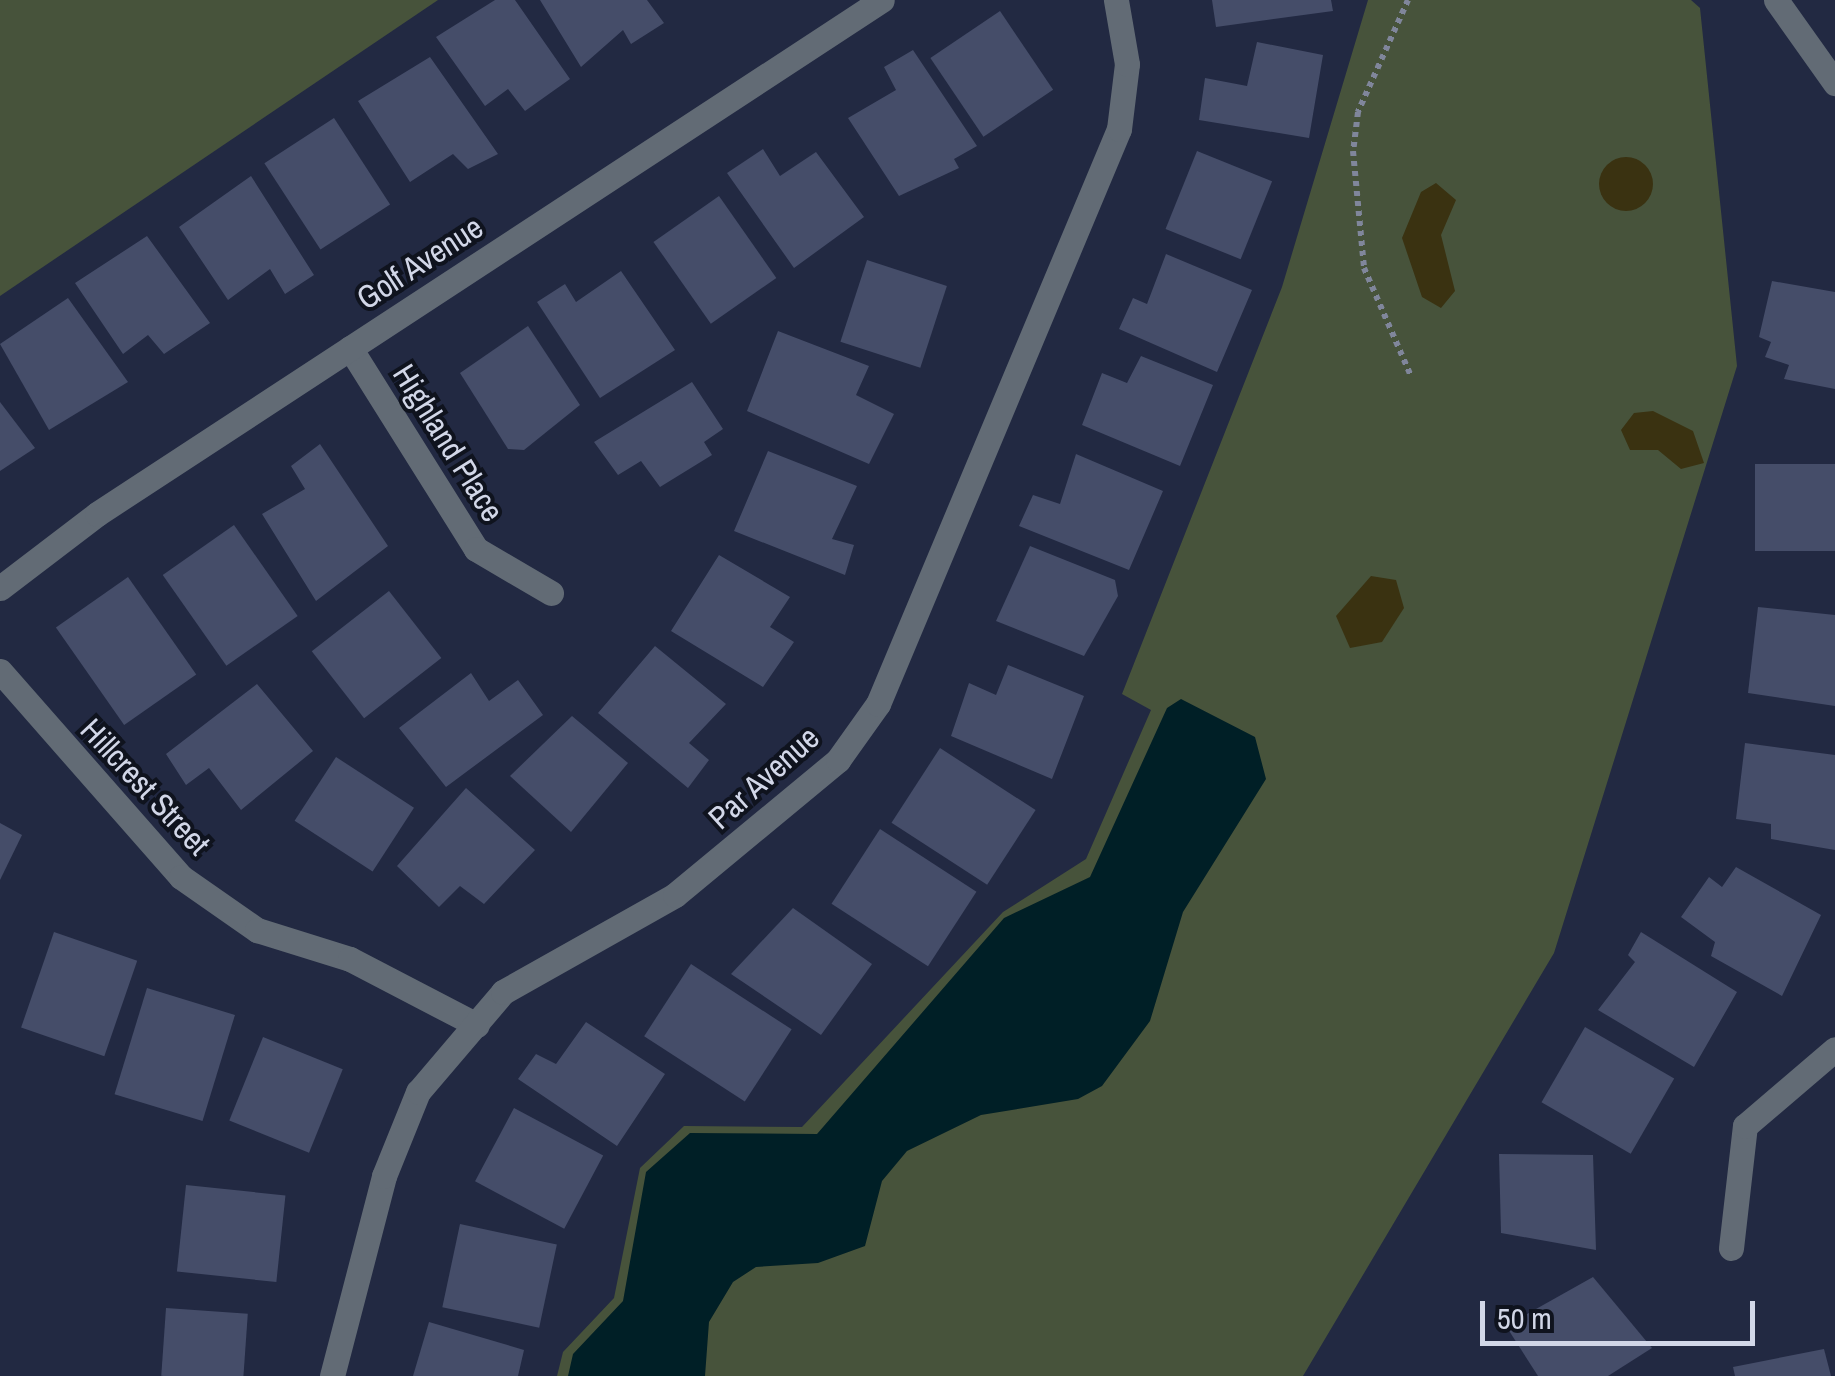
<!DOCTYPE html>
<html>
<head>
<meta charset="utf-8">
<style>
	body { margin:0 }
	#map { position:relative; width:1835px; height:1376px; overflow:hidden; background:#222942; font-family:"Archivo Narrow",sans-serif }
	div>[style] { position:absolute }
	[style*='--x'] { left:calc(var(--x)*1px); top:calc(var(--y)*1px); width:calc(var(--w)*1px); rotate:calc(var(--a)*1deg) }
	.green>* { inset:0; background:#47533b }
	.sand>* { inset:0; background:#3a3211 }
	.round { border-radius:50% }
	.water>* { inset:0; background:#001f26 }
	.building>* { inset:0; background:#454d69; transform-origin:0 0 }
	.path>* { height:6px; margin-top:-3px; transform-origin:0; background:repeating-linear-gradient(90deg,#80869b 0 5px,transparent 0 10px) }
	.minor>* { height:25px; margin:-12.5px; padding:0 12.5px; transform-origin:12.5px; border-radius:12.5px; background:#626b75 }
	span { translate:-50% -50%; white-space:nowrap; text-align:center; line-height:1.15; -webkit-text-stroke:8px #0f131e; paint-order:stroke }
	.street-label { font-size:32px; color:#d2d7e8 }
	.scale { position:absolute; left:1480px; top:1301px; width:275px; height:45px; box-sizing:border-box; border:5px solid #d2d7e8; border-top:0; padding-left:12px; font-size:30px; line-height:35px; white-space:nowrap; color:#d2d7e8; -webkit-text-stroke:8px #0f131e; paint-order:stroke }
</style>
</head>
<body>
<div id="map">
	<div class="green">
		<i style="clip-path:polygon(0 0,438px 0,0 296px)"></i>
		<i style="clip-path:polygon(1368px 0,1691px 0,1700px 8px,1737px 366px,1554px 953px,1303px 1376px,557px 1376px,563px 1352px,614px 1298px,640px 1168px,684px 1126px,802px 1127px,1003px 912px,1086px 859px,1151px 710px,1122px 694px,1282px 287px)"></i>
	</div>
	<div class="sand">
		<i class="round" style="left:1599px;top:157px;width:54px;height:54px"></i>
		<i style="clip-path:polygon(1436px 183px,1456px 200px,1441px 235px,1455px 291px,1441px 308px,1422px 297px,1402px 238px,1421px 192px)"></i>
		<i style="clip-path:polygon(1634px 413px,1653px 411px,1693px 431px,1704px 463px,1681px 469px,1658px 450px,1630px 450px,1621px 430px)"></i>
		<i style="clip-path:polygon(1371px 576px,1396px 580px,1404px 608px,1382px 642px,1350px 648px,1336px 616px)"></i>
	</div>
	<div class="water">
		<i style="clip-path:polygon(1181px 699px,1255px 737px,1266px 779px,1183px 912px,1150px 1021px,1102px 1086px,1078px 1099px,981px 1115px,907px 1151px,882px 1181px,865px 1246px,818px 1263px,756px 1267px,733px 1282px,709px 1322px,705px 1376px,568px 1376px,573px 1354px,623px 1301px,646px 1172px,690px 1133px,817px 1134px,1004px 918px,1090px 877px,1167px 708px)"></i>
	</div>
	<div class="building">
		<i style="clip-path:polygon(495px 0,515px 0,570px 79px,525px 111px,508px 89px,485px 106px,436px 37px)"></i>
		<i style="clip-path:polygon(540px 0,647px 0,664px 23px,631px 44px,623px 30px,581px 67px)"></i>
		<i style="clip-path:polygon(1212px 0,1331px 0,1333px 11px,1216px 27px)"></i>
		<i style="left:1000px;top:11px;width:95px;height:84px;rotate:56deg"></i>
		<i style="clip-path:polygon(1257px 42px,1323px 55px,1309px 138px,1199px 120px,1205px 78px,1247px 86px)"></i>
		<i style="clip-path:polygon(913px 50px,977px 146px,954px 159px,959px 168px,899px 196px,848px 118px,896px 90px,884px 67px)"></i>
		<i style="clip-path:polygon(430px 57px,498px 154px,468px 169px,453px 154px,410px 182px,358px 101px)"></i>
		<i style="left:334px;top:118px;width:103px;height:83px;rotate:57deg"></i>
		<i style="clip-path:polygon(763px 149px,780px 176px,816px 152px,864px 217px,794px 268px,727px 173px)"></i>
		<i style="left:1197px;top:151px;width:81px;height:84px;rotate:22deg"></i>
		<i style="clip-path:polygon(251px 176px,314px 275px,285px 294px,270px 269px,228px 300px,179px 227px)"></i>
		<i style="left:719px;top:196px;width:100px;height:80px;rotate:55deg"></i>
		<i style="clip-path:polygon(147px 236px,210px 323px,164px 354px,148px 335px,123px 354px,75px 283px)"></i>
		<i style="clip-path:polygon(1166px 254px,1252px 290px,1217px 372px,1119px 329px,1133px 298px,1147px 304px)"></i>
		<i style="left:867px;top:260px;width:84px;height:86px;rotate:18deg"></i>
		<i style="clip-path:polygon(621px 271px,675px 350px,600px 398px,537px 302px,565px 284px,576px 302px)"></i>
		<i style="clip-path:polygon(1772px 281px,1835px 292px,1835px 389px,1784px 379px,1789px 365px,1765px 357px,1771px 342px,1759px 337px)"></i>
		<i style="clip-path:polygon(68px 298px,128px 382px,49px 430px,0 344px)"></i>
		<i style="clip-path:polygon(528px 326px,580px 405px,524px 450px,508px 449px,460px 373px)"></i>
		<i style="clip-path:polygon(778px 331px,869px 366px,856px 395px,894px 414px,869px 464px,747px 411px)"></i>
		<i style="clip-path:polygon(1141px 356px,1213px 385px,1180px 466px,1082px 425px,1102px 373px,1127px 383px)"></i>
		<i style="clip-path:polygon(692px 382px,723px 429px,704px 442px,712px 455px,660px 487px,641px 461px,618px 475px,594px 442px)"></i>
		<i style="clip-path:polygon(0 402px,35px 448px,0 471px)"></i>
		<i style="clip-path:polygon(320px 444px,388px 546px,316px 601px,262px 514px,305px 489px,291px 466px)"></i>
		<i style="clip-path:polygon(768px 451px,857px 486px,832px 539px,854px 545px,845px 575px,734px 531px)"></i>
		<i style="clip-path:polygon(1076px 454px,1163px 491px,1129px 570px,1019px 526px,1033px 495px,1060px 504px)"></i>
		<i style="left:1755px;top:464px;width:80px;height:87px"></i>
		<i style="left:234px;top:525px;width:111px;height:87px;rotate:55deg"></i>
		<i style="clip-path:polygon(1030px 546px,1115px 580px,1118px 596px,1084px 656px,996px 621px)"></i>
		<i style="clip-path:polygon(719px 555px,790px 597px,770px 627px,794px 642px,763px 687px,671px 631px)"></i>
		<i style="left:128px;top:577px;width:119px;height:88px;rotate:55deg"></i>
		<i style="left:389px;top:591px;width:85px;height:98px;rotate:52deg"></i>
		<i style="clip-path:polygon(1758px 607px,1835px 615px,1835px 706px,1748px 693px)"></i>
		<i style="clip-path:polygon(655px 646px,726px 704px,689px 743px,709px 760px,688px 788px,598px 713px)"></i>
		<i style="clip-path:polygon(1008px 665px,1084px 696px,1052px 779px,951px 736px,969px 683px,996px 695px)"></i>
		<i style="clip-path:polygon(471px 673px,489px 701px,518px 680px,543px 715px,446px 787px,399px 728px)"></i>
		<i style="clip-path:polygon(257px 684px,313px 751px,241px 810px,209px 768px,186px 785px,166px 754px)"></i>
		<i style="clip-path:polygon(572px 716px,628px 763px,571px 832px,510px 776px)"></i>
		<i style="clip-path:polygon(1745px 743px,1835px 755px,1835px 850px,1771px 839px,1771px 824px,1736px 819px)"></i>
		<i style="left:940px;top:748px;width:114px;height:89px;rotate:33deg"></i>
		<i style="left:336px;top:757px;width:93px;height:76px;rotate:33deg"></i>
		<i style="clip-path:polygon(466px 788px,535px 850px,484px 904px,460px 886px,439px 907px,397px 866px)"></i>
		<i style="clip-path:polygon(0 823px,22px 835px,0 880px)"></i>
		<i style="left:880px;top:829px;width:115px;height:89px;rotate:33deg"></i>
		<i style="clip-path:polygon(1736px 867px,1821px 915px,1782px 996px,1711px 956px,1715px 942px,1681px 917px,1709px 877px,1722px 887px)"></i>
		<i style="clip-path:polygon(793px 908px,872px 964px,821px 1035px,731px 974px)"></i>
		<i style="left:54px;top:932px;width:88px;height:101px;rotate:19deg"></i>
		<i style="clip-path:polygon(1641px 932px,1737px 992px,1694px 1067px,1598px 1010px,1635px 962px,1628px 955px)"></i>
		<i style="left:691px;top:964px;width:120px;height:86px;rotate:33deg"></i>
		<i style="left:147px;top:988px;width:92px;height:111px;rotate:17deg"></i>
		<i style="clip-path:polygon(586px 1022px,665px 1074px,617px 1146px,518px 1079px,536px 1054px,556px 1064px)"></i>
		<i style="left:1585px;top:1027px;width:103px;height:87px;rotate:30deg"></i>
		<i style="left:263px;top:1037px;width:86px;height:90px;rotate:22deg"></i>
		<i style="left:514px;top:1108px;width:101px;height:83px;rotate:28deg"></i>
		<i style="clip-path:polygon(1499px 1154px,1593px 1155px,1596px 1250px,1501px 1233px)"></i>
		<i style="left:186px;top:1185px;width:100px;height:87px;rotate:6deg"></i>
		<i style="left:460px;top:1224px;width:99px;height:85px;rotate:12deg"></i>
		<i style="clip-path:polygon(1593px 1277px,1652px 1348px,1608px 1376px,1538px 1376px,1506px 1326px)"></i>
		<i style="left:166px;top:1308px;width:82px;height:68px;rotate:4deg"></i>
		<i style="clip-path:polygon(429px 1322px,524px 1350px,518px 1376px,413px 1376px)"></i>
		<i style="clip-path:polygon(1824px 1349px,1831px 1376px,1735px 1376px,1733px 1367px)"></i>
	</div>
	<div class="path">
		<i style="--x:1408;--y:0;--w:123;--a:114.1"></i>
		<i style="--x:1358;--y:112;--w:39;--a:97"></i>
		<i style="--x:1353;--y:151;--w:118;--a:84.6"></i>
		<i style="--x:1364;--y:268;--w:116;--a:66.5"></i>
	</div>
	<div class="minor">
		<i style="--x:1776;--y:0;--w:102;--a:54.6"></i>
		<i style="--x:350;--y:348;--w:237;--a:57.9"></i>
		<i style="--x:476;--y:549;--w:87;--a:30.4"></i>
		<i style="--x:0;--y:588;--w:122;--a:-37.3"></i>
		<i style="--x:97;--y:514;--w:938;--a:-33.22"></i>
		<i style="--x:0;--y:671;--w:274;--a:48.7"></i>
		<i style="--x:181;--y:877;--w:93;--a:34.9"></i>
		<i style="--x:257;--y:930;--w:97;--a:17.3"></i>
		<i style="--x:350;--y:959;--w:143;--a:27.5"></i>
		<i style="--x:1731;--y:1248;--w:123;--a:-83.5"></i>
		<i style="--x:1745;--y:1126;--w:118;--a:-40.5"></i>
		<i style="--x:332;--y:1376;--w:207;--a:-75.4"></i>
		<i style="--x:384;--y:1176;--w:91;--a:-68"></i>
		<i style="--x:418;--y:1092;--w:131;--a:-49.6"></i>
		<i style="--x:503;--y:992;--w:197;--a:-29.4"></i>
		<i style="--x:675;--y:895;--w:212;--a:-39.6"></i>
		<i style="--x:838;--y:760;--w:69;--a:-54.5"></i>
		<i style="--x:878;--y:704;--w:623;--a:-67.26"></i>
		<i style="--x:1119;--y:129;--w:65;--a:-83"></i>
		<i style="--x:1127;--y:64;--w:65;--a:-99.8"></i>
	</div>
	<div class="street-label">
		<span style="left:420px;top:263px;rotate:-33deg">Golf Avenue</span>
		<span style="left:448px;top:443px;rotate:58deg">Highland Place</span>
		<span style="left:764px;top:778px;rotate:-42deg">Par Avenue</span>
		<span style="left:145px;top:787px;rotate:47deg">Hillcrest Street</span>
	</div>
	<div class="scale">50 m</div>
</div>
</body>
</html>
